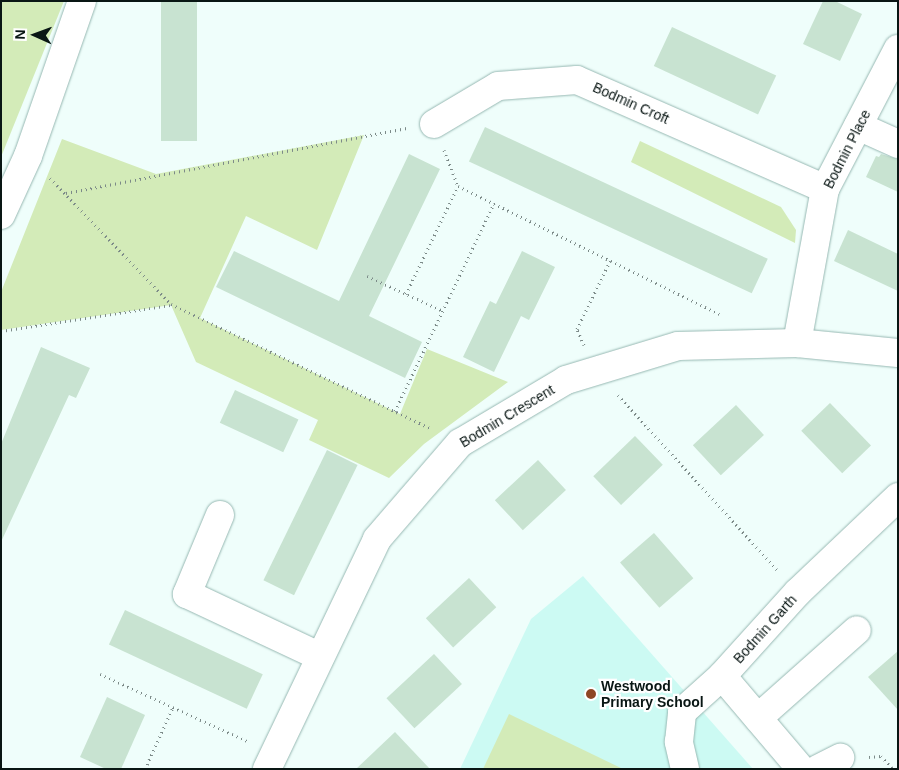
<!DOCTYPE html>
<html>
<head>
<meta charset="utf-8">
<style>
	body { margin:0 }
	#map { position:relative; width:899px; height:770px; overflow:hidden; background:#effefb; font-family:Helvetica,sans-serif }
	div>[style] { position:absolute }
	[style*='--x'] { left:calc(var(--x)*1px); top:calc(var(--y)*1px); width:calc(var(--w)*1px); rotate:calc(var(--a)*1deg) }
	.built>* { inset:0; background:#ccfaf3 }
	.green>* { inset:0; background:#d3ebb8 }
	.building>* { inset:0; background:#c8e3d1; transform-origin:0 0 }
	.path>* { height:3px; margin-top:-1.5px; transform-origin:0; background:repeating-linear-gradient(90deg,#7c8a88 0 1px,transparent 0 5px) }
	.roads { filter:drop-shadow(0 0 1px #96b8b2) drop-shadow(0 0 1px #96b8b2) }
	.minor>* { height:28px; margin:-14px; padding:0 14px; transform-origin:14px; border-radius:14px; background:#fff }
	.dots>* { width:14px; height:14px; translate:-50% -50%; box-sizing:border-box; border:2px solid #fff; border-radius:50% }
	span { translate:-50% -50%; white-space:nowrap; text-align:center; line-height:1.15; -webkit-text-stroke:4.5px #fff; paint-order:stroke }
	.street-label { font-size:14px; color:#091614 }
	.poi-label { font-size:14px; color:#091614; font-weight:700 }
	.left { translate:0 -50%; text-align:left }
	.frame { position:absolute; inset:0; border:2px solid #091614; pointer-events:none }
	.north { position:absolute; left:10px; top:10px; width:50px; height:50px; -webkit-text-stroke:4px #fff; paint-order:stroke; rotate:272deg; font-size:14px; font-weight:700; line-height:20px; text-align:center; color:#091614 }
	.north::after { content:''; display:block; margin:auto; width:18px; height:22px; background:#091614; clip-path:polygon(50% 0,100% 100%,50% 72%,0 100%) }
</style>
</head>
<body>
<div id="map">
	<div class="built">
		<i style="clip-path:polygon(583px 576px,753px 769px,460px 769px,531px 619px)"></i>
	</div>
	<div class="green">
		<i style="clip-path:polygon(1px 1px,64px 1px,1px 157px)"></i>
		<i style="clip-path:polygon(364px 135px,317px 250px,246px 216px,200px 318px,400px 414px,427px 349px,508px 382px,424px 444px,389px 478px,309px 440px,318px 420px,196px 362px,171px 305px,1px 330px,1px 292px,62px 139px,156px 174px)"></i>
		<i style="clip-path:polygon(640px 141px,781px 207px,796px 230px,795px 243px,631px 162px)"></i>
		<i style="clip-path:polygon(509px 714px,623px 769px,483px 769px)"></i>
	</div>
	<div class="building">
		<i style="left:161px;top:1px;width:36px;height:140px"></i>
		<i style="clip-path:polygon(823px 1px,835px 1px,862px 14px,840px 61px,803px 44px)"></i>
		<i style="left:672px;top:27px;width:115px;height:43px;rotate:25deg"></i>
		<i style="left:485px;top:127px;width:312px;height:38px;rotate:25deg"></i>
		<i style="clip-path:polygon(409px 154px,440px 169px,369px 316px,422px 342px,405px 378px,216px 287px,234px 251px,339px 301px)"></i>
		<i style="clip-path:polygon(881px 154px,898px 159px,898px 192px,866px 177px,876px 156px,879px 157px)"></i>
		<i style="clip-path:polygon(848px 230px,898px 254px,898px 291px,834px 261px)"></i>
		<i style="clip-path:polygon(522px 251px,555px 267px,529px 320px,521px 316px,494px 372px,463px 357px,490px 301px,496px 304px)"></i>
		<i style="clip-path:polygon(41px 347px,90px 368px,76px 398px,69px 395px,1px 542px,1px 444px)"></i>
		<i style="left:235px;top:390px;width:70px;height:36px;rotate:25deg"></i>
		<i style="left:830px;top:403px;width:59px;height:40px;rotate:46deg"></i>
		<i style="left:736px;top:405px;width:41px;height:59px;rotate:47deg"></i>
		<i style="left:635px;top:436px;width:40px;height:58px;rotate:46deg"></i>
		<i style="left:327px;top:450px;width:34px;height:145px;rotate:26deg"></i>
		<i style="left:538px;top:460px;width:41px;height:59px;rotate:47deg"></i>
		<i style="left:654px;top:533px;width:60px;height:45px;rotate:49deg"></i>
		<i style="left:469px;top:578px;width:40px;height:59px;rotate:47deg"></i>
		<i style="left:125px;top:610px;width:152px;height:38px;rotate:25deg"></i>
		<i style="clip-path:polygon(898px 651px,898px 710px,868px 677px)"></i>
		<i style="left:434px;top:654px;width:41px;height:65px;rotate:47deg"></i>
		<i style="clip-path:polygon(107px 697px,145px 715px,121px 769px,106px 769px,80px 757px)"></i>
		<i style="clip-path:polygon(395px 732px,430px 769px,356px 769px)"></i>
	</div>
	<div class="path">
		<i style="--x:444;--y:150;--w:39;--a:69"></i>
		<i style="--x:458;--y:186;--w:291;--a:26.1"></i>
		<i style="--x:50;--y:178;--w:175;--a:46.2"></i>
		<i style="--x:171;--y:304;--w:289;--a:25.6"></i>
		<i style="--x:66;--y:193;--w:347;--a:-10.8"></i>
		<i style="--x:367;--y:276;--w:84;--a:24.7"></i>
		<i style="--x:406;--y:294;--w:120;--a:-64.3"></i>
		<i style="--x:1;--y:331;--w:171;--a:-8.7"></i>
		<i style="--x:584;--y:345;--w:17;--a:-114"></i>
		<i style="--x:577;--y:329;--w:76;--a:-64.1"></i>
		<i style="--x:618;--y:395;--w:239;--a:47.7"></i>
		<i style="--x:395;--y:411;--w:230;--a:-64.5"></i>
		<i style="--x:100;--y:674;--w:164;--a:24.5"></i>
		<i style="--x:869;--y:757;--w:12;--a:-5"></i>
		<i style="--x:881;--y:756;--w:18;--a:47"></i>
		<i style="--x:145;--y:769;--w:68;--a:-65.7"></i>
	</div>
	<div class="roads">
		<div class="minor">
			<i style="--x:434;--y:124;--w:74;--a:-30.7"></i>
			<i style="--x:498;--y:86;--w:79;--a:-4.3"></i>
			<i style="--x:577;--y:80;--w:271;--a:23.7"></i>
			<i style="--x:858;--y:126;--w:44;--a:24.2"></i>
			<i style="--x:1;--y:215;--w:65;--a:-65.4"></i>
			<i style="--x:28;--y:156;--w:164;--a:-70.8"></i>
			<i style="--x:797;--y:343;--w:157;--a:-79.7"></i>
			<i style="--x:825;--y:189;--w:158;--a:-62.5"></i>
			<i style="--x:220;--y:515;--w:86;--a:112.7"></i>
			<i style="--x:187;--y:594;--w:146;--a:25.2"></i>
			<i style="--x:758;--y:718;--w:132;--a:-41.6"></i>
			<i style="--x:267;--y:769;--w:255;--a:-64.4"></i>
			<i style="--x:377;--y:539;--w:127;--a:-49.2"></i>
			<i style="--x:460;--y:443;--w:123;--a:-30.7"></i>
			<i style="--x:566;--y:380;--w:117;--a:-16.9"></i>
			<i style="--x:678;--y:346;--w:119;--a:-1.4"></i>
			<i style="--x:797;--y:343;--w:101;--a:5.7"></i>
			<i style="--x:685;--y:769;--w:28;--a:-103"></i>
			<i style="--x:679;--y:742;--w:30;--a:-84"></i>
			<i style="--x:682;--y:712;--w:54;--a:-42"></i>
			<i style="--x:801;--y:769;--w:122;--a:-130.3"></i>
			<i style="--x:722;--y:676;--w:113;--a:-47.9"></i>
			<i style="--x:798;--y:592;--w:138;--a:-43.5"></i>
			<i style="--x:818;--y:769;--w:25;--a:-27"></i>
		</div>
	</div>
	<div class="dots">
		<i style="left:591px;top:694px;background:#8e4624"></i>
	</div>
	<div class="street-label">
		<span style="left:631px;top:103px;rotate:24deg">Bodmin Croft</span>
		<span style="left:847px;top:149px;rotate:-63deg">Bodmin Place</span>
		<span style="left:507px;top:416px;rotate:-31deg">Bodmin Crescent</span>
		<span style="left:765px;top:629px;rotate:-48deg">Bodmin Garth</span>
	</div>
	<div class="poi-label">
		<span class="left" style="left:601px;top:694px">Westwood<br>Primary School</span>
	</div>
	<div class="frame"></div>
	<div class="north">N</div>
</div>
</body>
</html>
